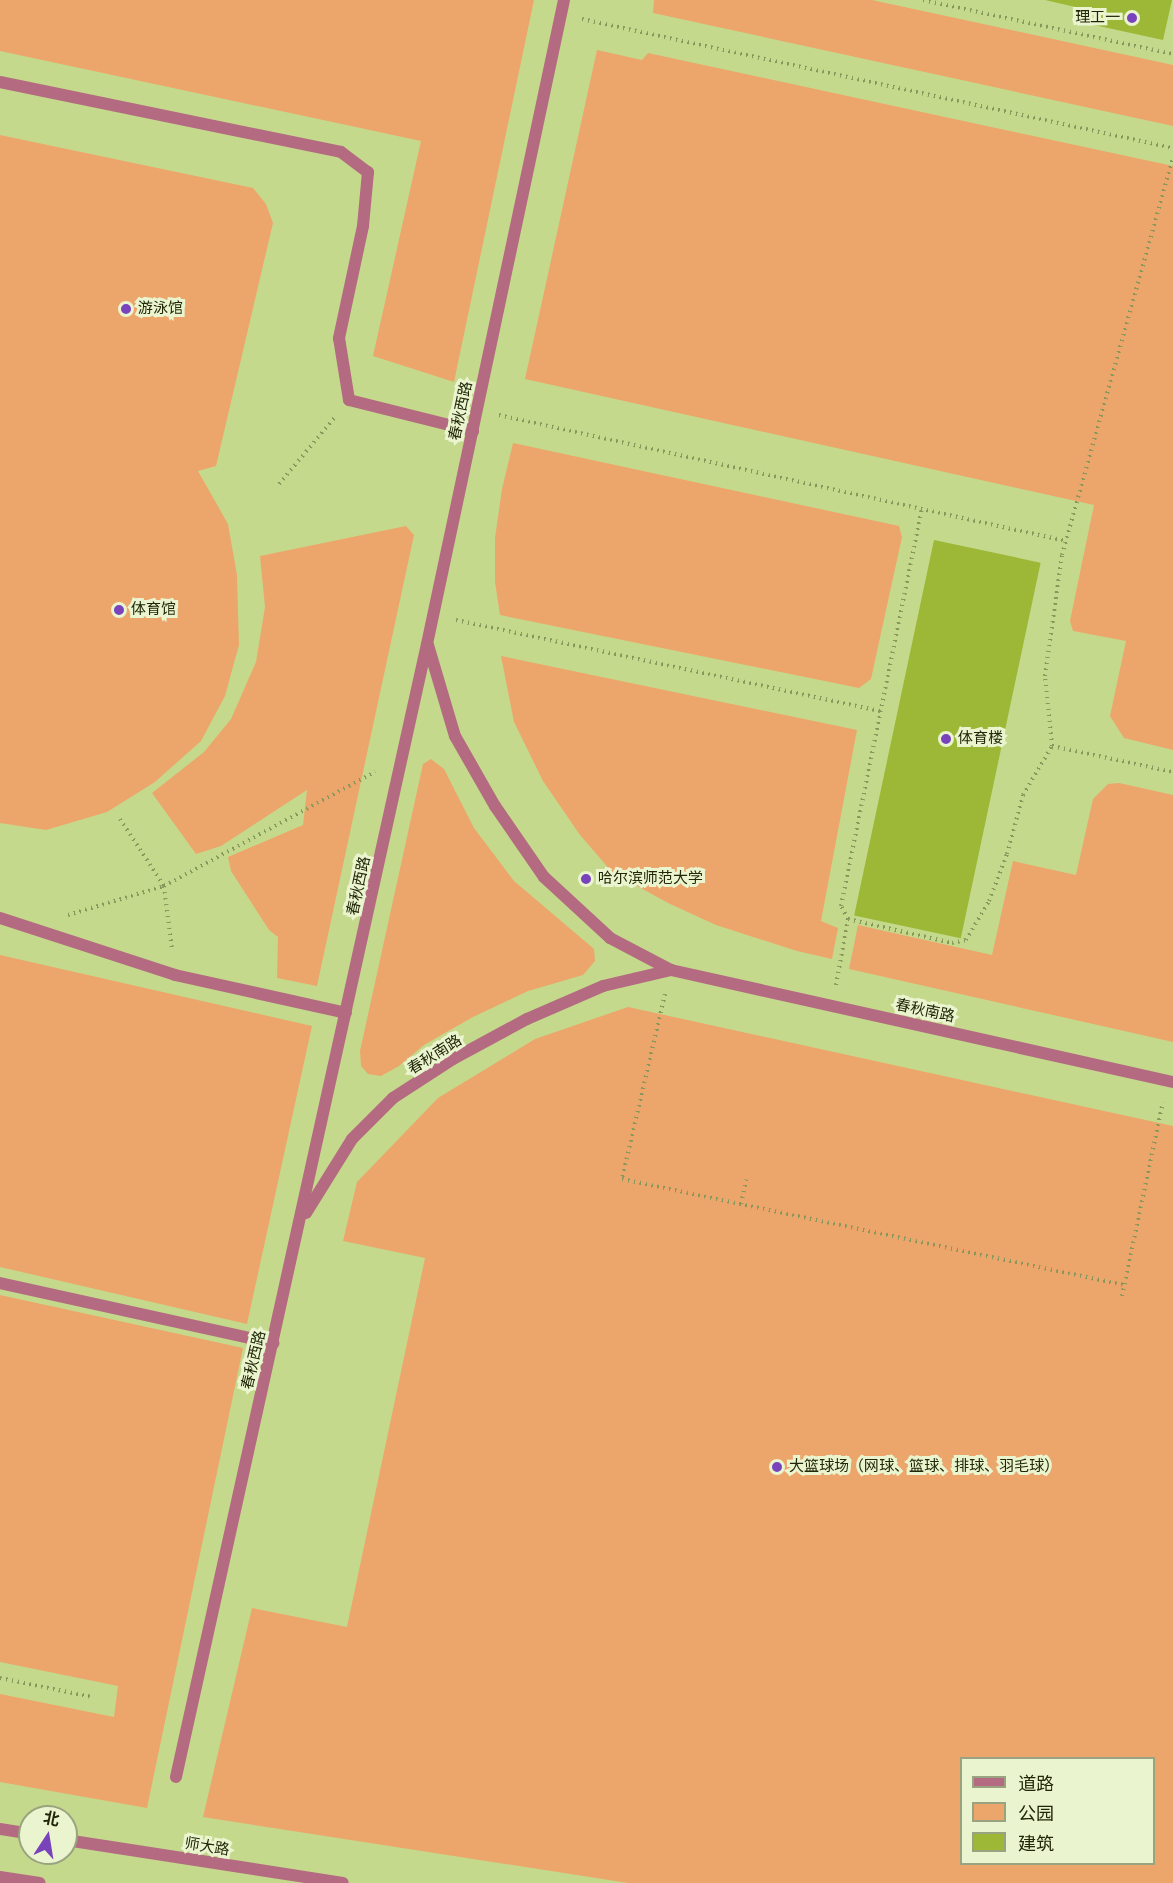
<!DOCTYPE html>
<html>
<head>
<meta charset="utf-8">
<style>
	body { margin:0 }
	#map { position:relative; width:1173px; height:1883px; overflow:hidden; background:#c5d98c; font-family:"DejaVu Sans","Noto Sans SC",sans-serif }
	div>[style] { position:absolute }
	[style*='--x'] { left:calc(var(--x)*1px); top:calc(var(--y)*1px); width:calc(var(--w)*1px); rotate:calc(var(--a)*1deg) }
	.green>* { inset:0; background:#eca66b }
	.building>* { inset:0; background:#9db837; transform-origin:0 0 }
	.path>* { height:4px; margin-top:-2px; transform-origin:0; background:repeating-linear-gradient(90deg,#88975b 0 1.5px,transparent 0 6px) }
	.service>* { height:12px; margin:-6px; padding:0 6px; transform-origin:6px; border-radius:6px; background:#b46b81 }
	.tertiary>* { height:12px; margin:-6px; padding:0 6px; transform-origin:6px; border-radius:6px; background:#b46b81 }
	.dots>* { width:16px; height:16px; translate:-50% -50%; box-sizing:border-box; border:3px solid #eaf5cf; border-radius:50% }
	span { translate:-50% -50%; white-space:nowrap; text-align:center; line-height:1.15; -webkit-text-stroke:6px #eaf5cf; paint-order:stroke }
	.poi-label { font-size:15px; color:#212708 }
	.right { translate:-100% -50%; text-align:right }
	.left { translate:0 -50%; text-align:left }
	.street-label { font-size:15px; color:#212708 }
	.legend { position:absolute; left:960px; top:1757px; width:195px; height:108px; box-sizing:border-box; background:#eaf5cf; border:2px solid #9aa37f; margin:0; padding:8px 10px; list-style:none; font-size:18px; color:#212708 }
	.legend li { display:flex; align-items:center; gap:12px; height:30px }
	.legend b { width:30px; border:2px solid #9aa37f }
	.north { position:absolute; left:18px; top:1805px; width:60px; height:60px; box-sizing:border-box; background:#eaf5cf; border:2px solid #9aa37f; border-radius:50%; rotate:12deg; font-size:16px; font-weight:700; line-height:24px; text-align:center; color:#212708 }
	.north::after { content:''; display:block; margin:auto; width:21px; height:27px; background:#7944bb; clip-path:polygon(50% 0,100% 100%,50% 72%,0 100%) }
</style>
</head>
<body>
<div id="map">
	<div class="green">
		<i style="clip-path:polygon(0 0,534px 0,454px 382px,373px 356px,421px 141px,0 51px)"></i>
		<i style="clip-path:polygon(654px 0,872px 0,1173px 65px,1173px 126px,653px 13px)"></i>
		<i style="clip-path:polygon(597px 50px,642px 60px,648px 53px,1173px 166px,1173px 750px,1124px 738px,1110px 716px,1126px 641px,1073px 631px,1070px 621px,1094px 505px,525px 379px)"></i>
		<i style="clip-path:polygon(0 135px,253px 188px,266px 204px,273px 223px,216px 466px,198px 471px,228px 524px,237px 575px,239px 645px,225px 696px,201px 741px,155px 782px,107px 812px,46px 830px,0 823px)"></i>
		<i style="clip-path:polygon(513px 443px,899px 526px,902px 537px,871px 679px,859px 688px,500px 615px,495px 582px,495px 538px,502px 489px)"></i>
		<i style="clip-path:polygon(406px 526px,414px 535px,317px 986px,277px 978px,278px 937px,269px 930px,231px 871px,228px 857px,303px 825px,307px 790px,221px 846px,196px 854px,152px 793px,204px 752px,231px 719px,256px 662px,265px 607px,260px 556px)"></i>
		<i style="clip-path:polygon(501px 656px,857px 730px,821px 921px,838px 928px,832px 959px,797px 951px,716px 925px,668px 903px,612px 872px,580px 835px,543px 781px,514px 722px)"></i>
		<i style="clip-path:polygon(431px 759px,444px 769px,474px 828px,514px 881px,594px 949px,595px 961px,583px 975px,528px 991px,473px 1017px,424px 1045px,399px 1066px,381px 1076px,368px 1074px,361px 1066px,360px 1051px,423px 764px)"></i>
		<i style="clip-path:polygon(1119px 783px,1173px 795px,1173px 1042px,849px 969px,858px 925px,992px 955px,1013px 861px,1076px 875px,1093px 799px,1108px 784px)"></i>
		<i style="clip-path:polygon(0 955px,312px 1026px,247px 1324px,0 1267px)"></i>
		<i style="clip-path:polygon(evenodd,628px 1007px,1173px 1126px,1173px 1883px,628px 1883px,203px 1817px,252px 1608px,347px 1627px,425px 1258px,343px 1241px,357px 1182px,438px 1098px,535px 1039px,628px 1007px,1154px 1758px,1154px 1864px,962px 1864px,962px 1758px,1154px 1758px)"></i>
		<i style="clip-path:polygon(0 1295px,243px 1348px,147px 1808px,0 1782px,0 1694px,114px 1717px,118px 1686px,0 1662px)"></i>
	</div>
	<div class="building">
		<i style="clip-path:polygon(1045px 0,1172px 0,1163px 40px,1094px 25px,1097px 12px)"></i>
		<i style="left:934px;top:540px;width:109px;height:384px;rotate:12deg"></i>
	</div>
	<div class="path">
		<i style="--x:923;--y:0;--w:256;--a:12.2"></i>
		<i style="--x:582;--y:19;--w:605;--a:12.31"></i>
		<i style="--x:499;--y:415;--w:581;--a:12.53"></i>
		<i style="--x:279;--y:484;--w:87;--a:-50.1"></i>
		<i style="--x:456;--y:620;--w:435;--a:12.1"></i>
		<i style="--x:1052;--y:746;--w:124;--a:12.1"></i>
		<i style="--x:120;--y:819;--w:80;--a:56.7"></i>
		<i style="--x:164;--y:886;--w:64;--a:82.9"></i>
		<i style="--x:68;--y:915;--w:100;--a:-16.8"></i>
		<i style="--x:164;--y:886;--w:240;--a:-28.4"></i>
		<i style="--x:848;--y:919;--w:107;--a:13"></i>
		<i style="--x:952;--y:943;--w:14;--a:-12"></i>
		<i style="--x:966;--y:940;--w:45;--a:-59.5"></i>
		<i style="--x:989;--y:901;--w:50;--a:-69"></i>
		<i style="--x:1007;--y:854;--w:61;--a:-74.8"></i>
		<i style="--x:1023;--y:795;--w:57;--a:-59.4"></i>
		<i style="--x:1052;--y:746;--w:70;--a:-95.7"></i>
		<i style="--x:1045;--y:676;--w:122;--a:-82"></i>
		<i style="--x:1062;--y:555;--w:412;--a:-74.4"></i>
		<i style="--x:836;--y:985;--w:67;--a:-79.7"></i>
		<i style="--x:848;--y:919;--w:15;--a:-118"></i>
		<i style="--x:841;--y:906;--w:405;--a:-78.5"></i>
		<i style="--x:665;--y:994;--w:190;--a:103.1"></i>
		<i style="--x:622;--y:1179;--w:513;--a:11.92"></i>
		<i style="--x:741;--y:1204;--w:25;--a:-78"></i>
		<i style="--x:1122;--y:1296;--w:198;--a:-78.1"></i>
		<i style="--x:0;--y:1678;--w:94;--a:11.7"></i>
	</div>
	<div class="service">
		<i style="--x:0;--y:82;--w:348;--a:11.6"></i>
		<i style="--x:341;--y:152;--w:34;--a:37"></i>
		<i style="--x:368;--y:172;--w:54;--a:95.3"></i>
		<i style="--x:363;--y:226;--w:115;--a:102.1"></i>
		<i style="--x:339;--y:338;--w:63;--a:80.8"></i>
		<i style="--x:349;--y:400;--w:128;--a:14"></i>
		<i style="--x:428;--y:645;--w:95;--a:73.5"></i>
		<i style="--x:455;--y:736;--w:81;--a:60.3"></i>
		<i style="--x:495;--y:806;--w:86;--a:55.4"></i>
		<i style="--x:544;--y:877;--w:90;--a:42.7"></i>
		<i style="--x:610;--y:938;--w:69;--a:27.7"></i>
		<i style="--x:671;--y:970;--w:514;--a:12.58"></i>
		<i style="--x:0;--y:918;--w:184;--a:18"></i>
		<i style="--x:175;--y:975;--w:175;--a:12.5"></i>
		<i style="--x:306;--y:1213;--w:87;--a:-58.1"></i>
		<i style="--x:352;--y:1139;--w:58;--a:-45"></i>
		<i style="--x:393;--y:1098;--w:72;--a:-33"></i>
		<i style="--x:453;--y:1059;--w:84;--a:-28.4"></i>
		<i style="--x:527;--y:1019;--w:83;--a:-23.5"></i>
		<i style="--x:603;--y:986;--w:70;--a:-13.2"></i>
		<i style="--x:0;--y:1283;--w:280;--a:12.4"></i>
		<i style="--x:176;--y:1777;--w:1160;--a:-77.51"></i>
		<i style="--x:427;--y:644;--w:658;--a:-77.99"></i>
	</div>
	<div class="tertiary">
		<i style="--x:0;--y:1829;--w:30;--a:9"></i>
		<i style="--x:66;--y:1840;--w:280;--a:8.8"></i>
		<i style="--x:0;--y:1877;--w:40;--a:8.5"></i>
	</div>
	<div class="dots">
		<i style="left:1132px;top:18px;background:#7944bb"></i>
		<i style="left:126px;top:309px;background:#7944bb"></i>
		<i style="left:119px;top:610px;background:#7944bb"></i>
		<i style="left:946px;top:739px;background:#7944bb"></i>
		<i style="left:586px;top:879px;background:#7944bb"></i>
		<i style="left:777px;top:1467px;background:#7944bb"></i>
	</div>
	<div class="poi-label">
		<span class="right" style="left:1120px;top:18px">理工一</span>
		<span class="left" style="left:138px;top:309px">游泳馆</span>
		<span class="left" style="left:131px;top:610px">体育馆</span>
		<span class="left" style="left:958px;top:739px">体育楼</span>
		<span class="left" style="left:598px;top:879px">哈尔滨师范大学</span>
		<span class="left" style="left:789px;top:1467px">大篮球场（网球、篮球、排球、羽毛球）</span>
	</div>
	<div class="street-label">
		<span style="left:461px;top:411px;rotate:-78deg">春秋西路</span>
		<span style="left:359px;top:886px;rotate:-78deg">春秋西路</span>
		<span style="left:925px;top:1011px;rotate:12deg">春秋南路</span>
		<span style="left:435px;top:1055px;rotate:-32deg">春秋南路</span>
		<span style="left:254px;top:1360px;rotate:-77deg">春秋西路</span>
		<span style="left:207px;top:1847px;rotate:9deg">师大路</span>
	</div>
	<ul class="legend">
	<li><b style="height:8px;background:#b46b81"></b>道路</li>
	<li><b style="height:16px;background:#eca66b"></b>公园</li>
	<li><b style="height:16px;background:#9db837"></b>建筑</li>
	</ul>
	<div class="north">北</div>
</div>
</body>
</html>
